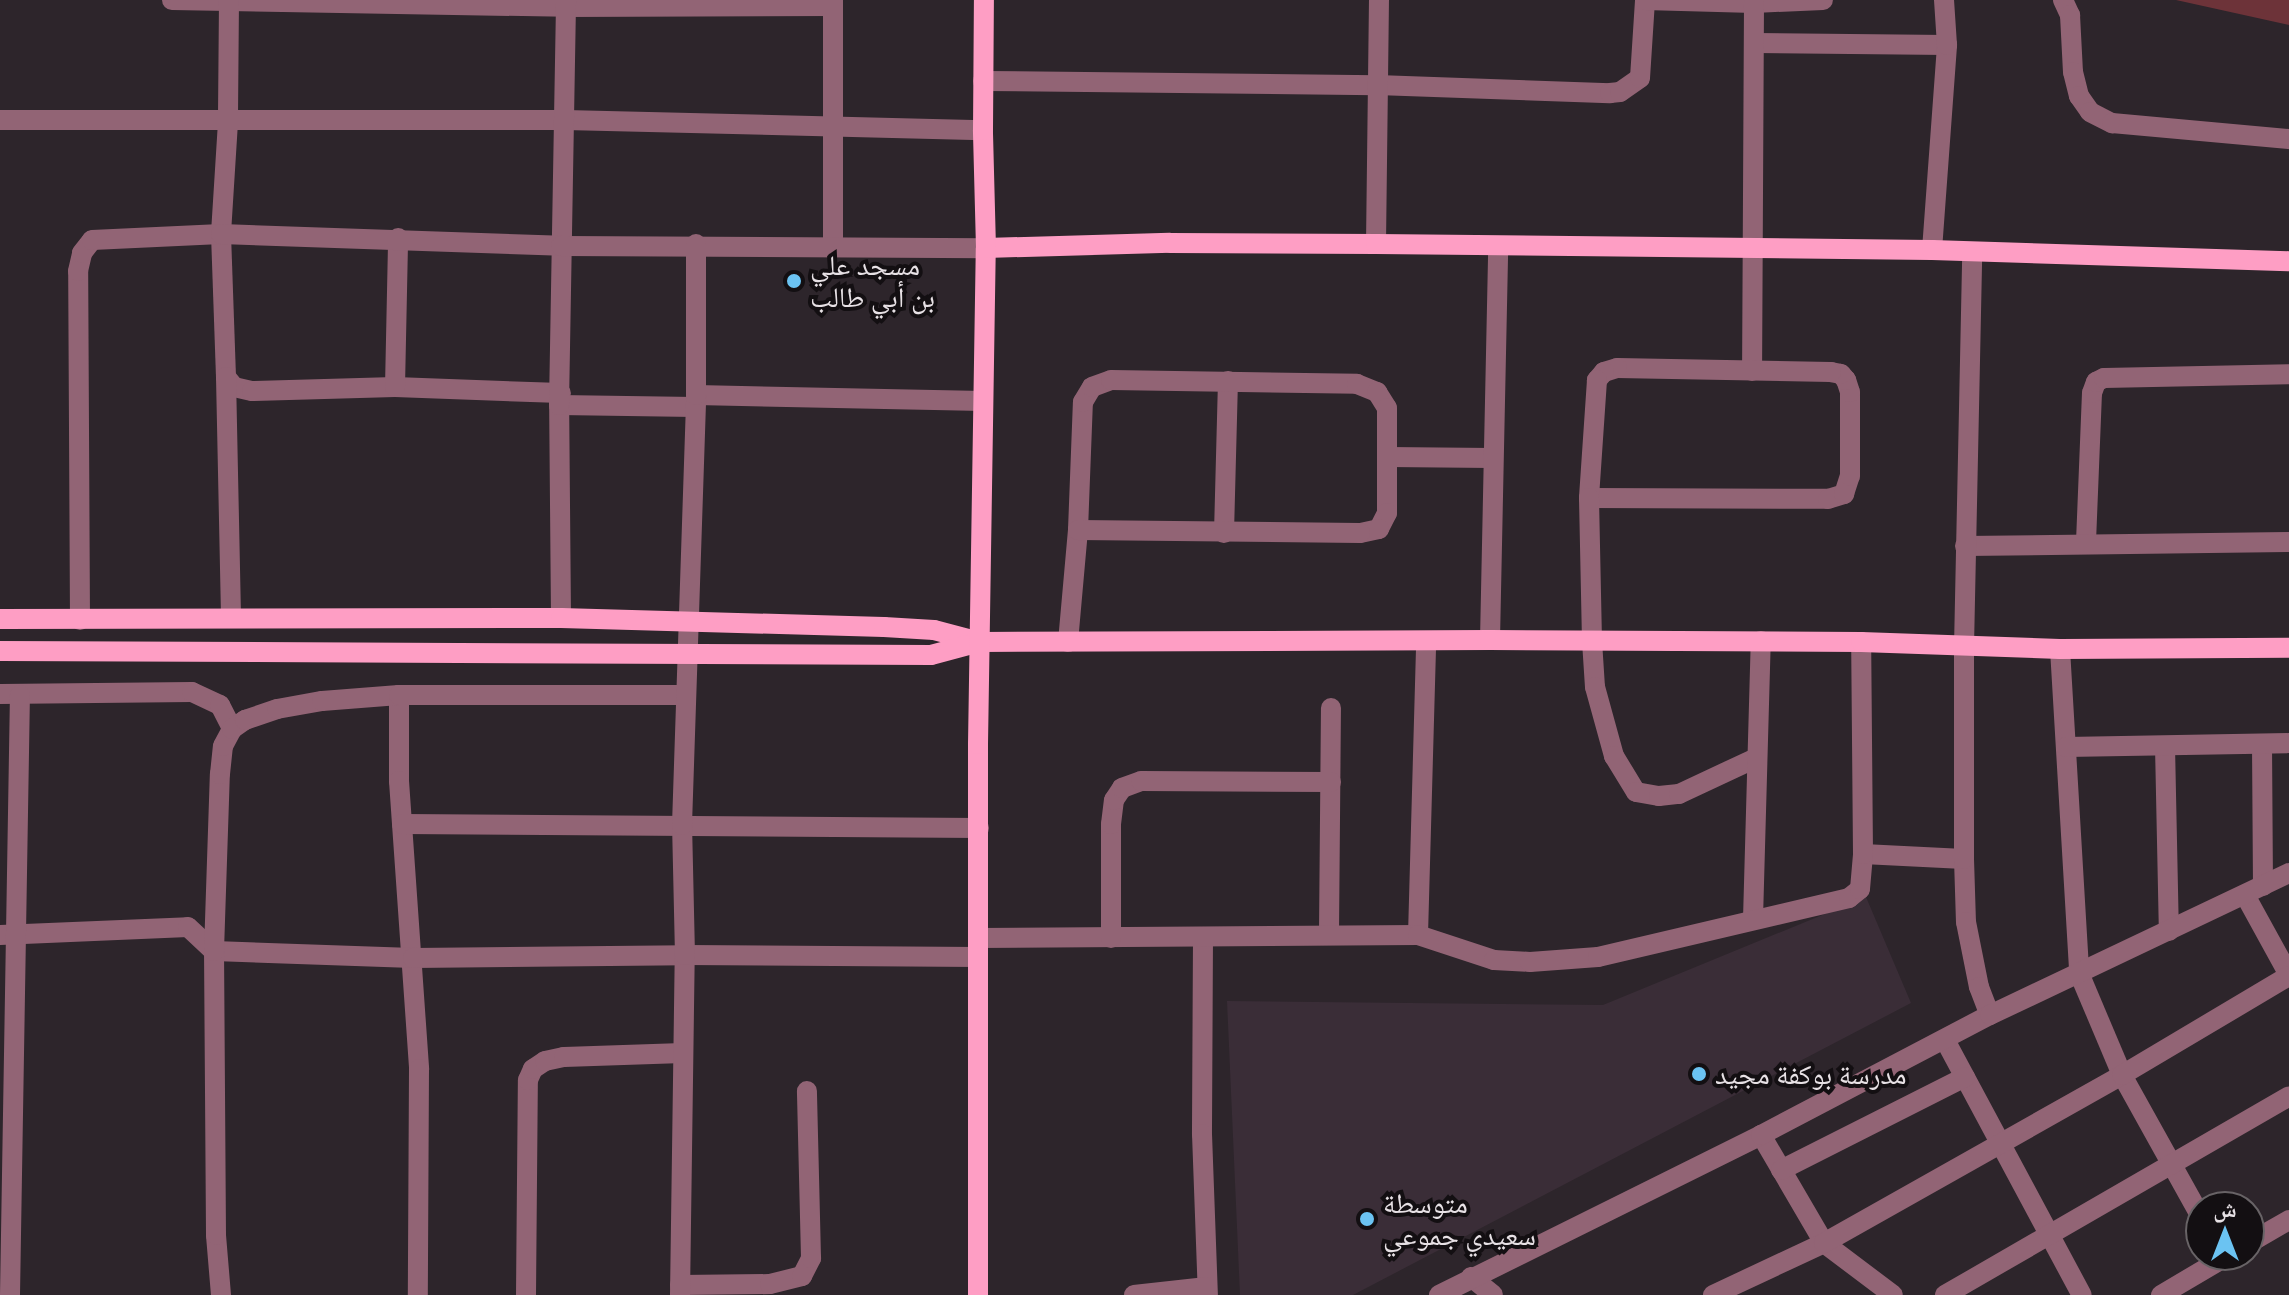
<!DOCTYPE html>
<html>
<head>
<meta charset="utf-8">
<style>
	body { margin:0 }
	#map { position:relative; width:2289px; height:1295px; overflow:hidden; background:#2d252b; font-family:"IBM Plex Serif","Noto Naskh Arabic",serif }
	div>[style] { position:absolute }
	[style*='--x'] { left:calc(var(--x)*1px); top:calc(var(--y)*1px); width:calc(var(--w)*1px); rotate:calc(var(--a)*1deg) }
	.built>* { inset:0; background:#3a2d37 }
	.green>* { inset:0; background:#6d3339 }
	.minor>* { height:20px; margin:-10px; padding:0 10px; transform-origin:10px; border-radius:10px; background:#926475 }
	.major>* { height:20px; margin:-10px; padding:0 10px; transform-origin:10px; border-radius:10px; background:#fe9ec4 }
	.dots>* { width:22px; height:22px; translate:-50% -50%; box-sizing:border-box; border:4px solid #130f12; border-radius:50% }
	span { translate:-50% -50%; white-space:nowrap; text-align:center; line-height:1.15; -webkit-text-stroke:8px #130f12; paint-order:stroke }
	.poi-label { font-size:28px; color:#e7e1e5 }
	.left { translate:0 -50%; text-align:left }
	.north { position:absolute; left:2185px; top:1191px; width:80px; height:80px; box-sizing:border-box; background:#130f12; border:2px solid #686366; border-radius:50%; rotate:0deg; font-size:22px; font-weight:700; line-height:32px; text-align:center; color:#e7e1e5 }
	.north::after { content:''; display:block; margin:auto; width:28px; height:36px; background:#6bc3f2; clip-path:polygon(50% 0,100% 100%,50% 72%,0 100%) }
</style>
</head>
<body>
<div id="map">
	<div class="built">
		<i style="clip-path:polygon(1866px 897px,1911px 1003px,1353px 1295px,1240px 1295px,1227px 1001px,1603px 1005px)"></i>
	</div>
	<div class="green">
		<i style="clip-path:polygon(2176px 0,2289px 0,2289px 25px)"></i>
	</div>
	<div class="minor">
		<i style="--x:172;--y:0;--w:394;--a:1"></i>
		<i style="--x:566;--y:7;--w:267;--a:-0.2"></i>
		<i style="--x:229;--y:0;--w:122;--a:90.5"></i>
		<i style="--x:228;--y:122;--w:112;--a:93.6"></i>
		<i style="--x:221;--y:234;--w:143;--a:88"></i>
		<i style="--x:226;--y:377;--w:13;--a:51"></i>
		<i style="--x:234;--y:387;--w:18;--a:13"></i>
		<i style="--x:252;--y:391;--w:143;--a:-1.6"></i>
		<i style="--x:395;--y:387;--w:166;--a:2.1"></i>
		<i style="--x:2063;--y:0;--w:17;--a:65"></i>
		<i style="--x:2070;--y:15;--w:57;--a:87"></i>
		<i style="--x:2073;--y:72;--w:25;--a:76"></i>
		<i style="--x:2079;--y:96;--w:19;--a:55"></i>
		<i style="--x:2090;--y:112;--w:25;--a:27"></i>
		<i style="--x:2112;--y:123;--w:178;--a:5.2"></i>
		<i style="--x:1754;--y:3;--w:69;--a:-2.5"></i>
		<i style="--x:1755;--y:43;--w:192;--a:0.6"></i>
		<i style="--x:983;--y:81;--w:394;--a:0.6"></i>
		<i style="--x:1377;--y:85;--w:233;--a:2"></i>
		<i style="--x:1610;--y:93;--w:10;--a:-6"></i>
		<i style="--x:1620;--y:92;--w:24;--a:-35"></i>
		<i style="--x:1640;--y:78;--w:78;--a:-86.3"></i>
		<i style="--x:1645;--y:0;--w:109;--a:1.6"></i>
		<i style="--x:1754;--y:3;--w:368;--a:90.3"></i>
		<i style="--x:0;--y:120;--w:565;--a:0"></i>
		<i style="--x:565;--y:120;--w:418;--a:1.4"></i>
		<i style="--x:1376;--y:244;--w:244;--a:-89.3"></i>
		<i style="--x:833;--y:247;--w:247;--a:-90"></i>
		<i style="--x:1932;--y:250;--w:206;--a:-85.8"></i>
		<i style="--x:1947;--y:45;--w:45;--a:-93.8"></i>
		<i style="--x:226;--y:377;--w:240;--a:88.8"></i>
		<i style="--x:395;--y:387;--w:149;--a:-88.8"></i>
		<i style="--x:696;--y:395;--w:287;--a:1.2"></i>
		<i style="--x:559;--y:405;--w:136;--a:0.8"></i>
		<i style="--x:1388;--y:457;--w:104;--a:0.6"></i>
		<i style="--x:1589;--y:498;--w:239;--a:0.2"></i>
		<i style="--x:1828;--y:499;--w:17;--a:-17"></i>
		<i style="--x:1844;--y:494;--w:19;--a:-72"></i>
		<i style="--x:1850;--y:476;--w:84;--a:-90"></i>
		<i style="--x:1850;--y:392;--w:13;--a:-108"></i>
		<i style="--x:1846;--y:380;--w:8;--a:-130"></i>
		<i style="--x:1841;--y:374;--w:10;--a:-169"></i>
		<i style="--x:1831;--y:372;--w:214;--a:-178.9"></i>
		<i style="--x:1617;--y:368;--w:14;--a:163"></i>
		<i style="--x:1604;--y:372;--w:11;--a:131"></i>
		<i style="--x:1597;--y:380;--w:118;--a:93.9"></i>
		<i style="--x:1589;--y:498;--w:143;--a:88.8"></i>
		<i style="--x:1592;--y:641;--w:46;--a:86.3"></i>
		<i style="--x:1595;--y:687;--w:72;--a:74.6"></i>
		<i style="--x:1614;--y:756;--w:42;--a:58.6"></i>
		<i style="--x:1636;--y:792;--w:23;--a:10"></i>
		<i style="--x:1659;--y:796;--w:20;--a:-6"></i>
		<i style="--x:1679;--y:794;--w:85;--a:-25.1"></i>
		<i style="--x:1224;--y:533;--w:152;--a:-88.5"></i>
		<i style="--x:2086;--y:542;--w:149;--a:-87.7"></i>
		<i style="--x:2092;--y:393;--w:12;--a:-70"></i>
		<i style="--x:2096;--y:382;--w:9;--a:-27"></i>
		<i style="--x:2104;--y:378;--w:185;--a:-1.2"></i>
		<i style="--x:1965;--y:546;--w:324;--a:-0.7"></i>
		<i style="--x:561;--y:618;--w:213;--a:-90.5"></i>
		<i style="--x:559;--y:405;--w:405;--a:-89"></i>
		<i style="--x:80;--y:620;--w:349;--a:-90.3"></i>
		<i style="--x:78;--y:271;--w:18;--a:-77"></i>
		<i style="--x:82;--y:253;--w:16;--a:-52"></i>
		<i style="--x:92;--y:240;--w:129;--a:-2.7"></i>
		<i style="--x:221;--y:234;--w:340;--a:2"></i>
		<i style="--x:561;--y:246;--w:425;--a:0.3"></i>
		<i style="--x:1490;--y:640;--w:394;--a:-88.8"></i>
		<i style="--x:1068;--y:642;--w:112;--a:-84.9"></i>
		<i style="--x:1078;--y:530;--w:128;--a:-87.8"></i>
		<i style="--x:1083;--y:402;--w:17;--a:-59"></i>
		<i style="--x:1092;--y:387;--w:20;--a:-20"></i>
		<i style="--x:1111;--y:380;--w:246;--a:0.9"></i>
		<i style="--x:1357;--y:384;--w:22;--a:22"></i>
		<i style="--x:1377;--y:392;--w:19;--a:58"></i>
		<i style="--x:1387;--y:408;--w:105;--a:90"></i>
		<i style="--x:1387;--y:513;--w:18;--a:117"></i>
		<i style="--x:1379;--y:529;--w:19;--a:168"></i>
		<i style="--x:1360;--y:533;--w:282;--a:-179.4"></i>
		<i style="--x:2060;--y:649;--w:325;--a:86.6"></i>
		<i style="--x:2079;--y:973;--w:111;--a:67.1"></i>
		<i style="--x:2122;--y:1075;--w:162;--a:60.9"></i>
		<i style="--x:0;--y:694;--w:192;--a:-0.6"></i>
		<i style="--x:192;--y:692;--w:31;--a:25"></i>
		<i style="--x:220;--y:705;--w:27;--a:63"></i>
		<i style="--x:399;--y:695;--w:86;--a:90"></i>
		<i style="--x:399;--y:781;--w:289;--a:86"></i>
		<i style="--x:419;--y:1069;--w:226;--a:90.3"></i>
		<i style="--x:2262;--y:744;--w:142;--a:89.6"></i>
		<i style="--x:2165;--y:746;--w:185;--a:88.8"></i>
		<i style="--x:2066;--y:747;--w:223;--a:-1"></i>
		<i style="--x:402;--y:824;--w:577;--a:0.4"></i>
		<i style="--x:1863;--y:854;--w:101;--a:2.8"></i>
		<i style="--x:1964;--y:859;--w:63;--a:88.2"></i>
		<i style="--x:1966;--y:922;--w:66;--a:78.7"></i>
		<i style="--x:1979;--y:987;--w:30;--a:69"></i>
		<i style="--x:1964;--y:859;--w:212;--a:-90"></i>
		<i style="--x:1964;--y:647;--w:394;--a:-88.8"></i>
		<i style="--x:2245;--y:895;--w:91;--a:61.2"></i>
		<i style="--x:1753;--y:919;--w:278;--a:-88.4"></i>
		<i style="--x:1329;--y:933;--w:225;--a:-89.5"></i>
		<i style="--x:0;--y:935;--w:188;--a:-2.4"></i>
		<i style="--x:188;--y:927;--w:35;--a:43"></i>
		<i style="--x:214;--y:951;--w:199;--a:2"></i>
		<i style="--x:413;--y:958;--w:272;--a:-0.6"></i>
		<i style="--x:685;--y:955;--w:293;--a:0.4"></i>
		<i style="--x:1418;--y:935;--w:294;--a:-88.4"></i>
		<i style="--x:1203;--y:937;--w:197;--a:90.3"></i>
		<i style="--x:1202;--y:1134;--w:161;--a:87.9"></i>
		<i style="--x:978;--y:938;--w:440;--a:-0.4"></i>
		<i style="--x:1418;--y:935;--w:80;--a:18.2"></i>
		<i style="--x:1494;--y:960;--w:36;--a:3"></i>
		<i style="--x:1530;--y:962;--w:68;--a:-4.2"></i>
		<i style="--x:1598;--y:957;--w:258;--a:-13.2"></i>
		<i style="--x:1849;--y:898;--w:14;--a:-39"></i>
		<i style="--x:1860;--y:889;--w:35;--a:-85"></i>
		<i style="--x:1863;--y:854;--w:212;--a:-90.5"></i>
		<i style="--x:1111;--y:938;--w:114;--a:-90"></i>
		<i style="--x:1111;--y:824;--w:24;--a:-83"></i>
		<i style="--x:1114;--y:800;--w:14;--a:-56"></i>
		<i style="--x:1122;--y:788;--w:20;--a:-20"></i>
		<i style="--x:1141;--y:781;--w:190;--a:0.3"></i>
		<i style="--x:1945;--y:1040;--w:289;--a:61.8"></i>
		<i style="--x:1761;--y:1135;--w:125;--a:59.7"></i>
		<i style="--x:1824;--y:1243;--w:86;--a:37"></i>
		<i style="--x:1781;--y:1170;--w:206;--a:-26.8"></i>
		<i style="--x:2249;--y:1243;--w:46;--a:-29.9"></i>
		<i style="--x:1471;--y:1277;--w:28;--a:39"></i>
		<i style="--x:680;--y:1285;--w:90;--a:-0.6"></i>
		<i style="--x:770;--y:1284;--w:33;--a:-14"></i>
		<i style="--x:802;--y:1276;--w:20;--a:-63"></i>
		<i style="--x:811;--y:1258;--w:167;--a:-91.4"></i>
		<i style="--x:10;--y:1295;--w:600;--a:-89.05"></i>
		<i style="--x:221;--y:1295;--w:60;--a:-94.8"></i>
		<i style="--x:216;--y:1235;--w:284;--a:-90.4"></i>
		<i style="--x:214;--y:951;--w:177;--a:-88.1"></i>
		<i style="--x:220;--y:774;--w:28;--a:-84"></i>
		<i style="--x:223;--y:746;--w:19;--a:-62"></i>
		<i style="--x:232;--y:729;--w:16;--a:-35"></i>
		<i style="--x:245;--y:720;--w:34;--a:-19"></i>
		<i style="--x:277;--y:709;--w:46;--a:-10.1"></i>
		<i style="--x:322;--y:701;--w:77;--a:-4.5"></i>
		<i style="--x:399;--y:695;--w:287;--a:0"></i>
		<i style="--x:526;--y:1295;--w:215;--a:-89.5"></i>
		<i style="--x:528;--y:1080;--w:12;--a:-66"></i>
		<i style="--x:533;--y:1069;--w:14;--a:-34"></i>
		<i style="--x:545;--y:1061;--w:19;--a:-12"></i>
		<i style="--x:564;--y:1057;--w:119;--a:-1.9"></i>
		<i style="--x:680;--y:1295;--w:340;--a:-89.2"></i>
		<i style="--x:685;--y:955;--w:130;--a:-91.3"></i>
		<i style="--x:682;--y:825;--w:430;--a:-88.1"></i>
		<i style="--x:696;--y:395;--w:151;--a:-90"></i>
		<i style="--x:1134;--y:1295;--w:73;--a:-6.3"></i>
		<i style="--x:1439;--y:1295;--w:360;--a:-26.4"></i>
		<i style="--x:1761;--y:1135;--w:259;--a:-27.7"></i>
		<i style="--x:1990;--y:1015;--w:331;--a:-25.4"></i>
		<i style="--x:1713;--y:1295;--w:123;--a:-25.1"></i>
		<i style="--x:1824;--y:1243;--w:342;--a:-29.4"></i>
		<i style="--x:2122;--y:1075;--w:194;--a:-30.7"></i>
		<i style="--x:1945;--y:1295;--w:397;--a:-30"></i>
		<i style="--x:2161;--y:1295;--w:79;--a:-30.5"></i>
	</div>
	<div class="major">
		<i style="--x:986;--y:248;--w:184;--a:-1.6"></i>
		<i style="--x:1170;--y:243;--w:206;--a:0.3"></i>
		<i style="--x:1376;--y:244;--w:556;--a:0.62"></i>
		<i style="--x:1932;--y:250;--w:357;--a:1.8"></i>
		<i style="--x:0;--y:619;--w:561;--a:-0.1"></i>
		<i style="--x:561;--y:618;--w:323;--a:1.6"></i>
		<i style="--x:884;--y:627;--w:50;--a:3.4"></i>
		<i style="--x:934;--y:630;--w:43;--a:14.7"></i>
		<i style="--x:0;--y:651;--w:931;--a:0.25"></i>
		<i style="--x:931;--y:655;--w:51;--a:-14.9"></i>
		<i style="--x:980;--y:642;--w:510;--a:-0.22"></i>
		<i style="--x:1490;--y:640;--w:371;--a:0.3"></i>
		<i style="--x:1861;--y:642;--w:199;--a:2"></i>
		<i style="--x:2060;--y:649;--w:229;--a:-0.3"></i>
		<i style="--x:978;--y:1295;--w:551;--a:-90"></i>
		<i style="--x:978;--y:744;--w:496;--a:-89.1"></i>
		<i style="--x:986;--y:248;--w:118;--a:-91.5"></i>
		<i style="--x:983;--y:130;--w:130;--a:-89.6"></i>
	</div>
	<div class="dots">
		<i style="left:794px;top:281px;background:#6bc3f2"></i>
		<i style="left:1699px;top:1074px;background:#6bc3f2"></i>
		<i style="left:1367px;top:1219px;background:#6bc3f2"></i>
	</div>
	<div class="poi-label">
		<span class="left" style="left:810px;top:281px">مسجد علي<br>بن أبي طالب</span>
		<span class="left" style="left:1715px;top:1074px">مدرسة بوكفة مجيد</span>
		<span class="left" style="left:1383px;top:1219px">متوسطة<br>سعيدي جموعي</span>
	</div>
	<div class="north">ش</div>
</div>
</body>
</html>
